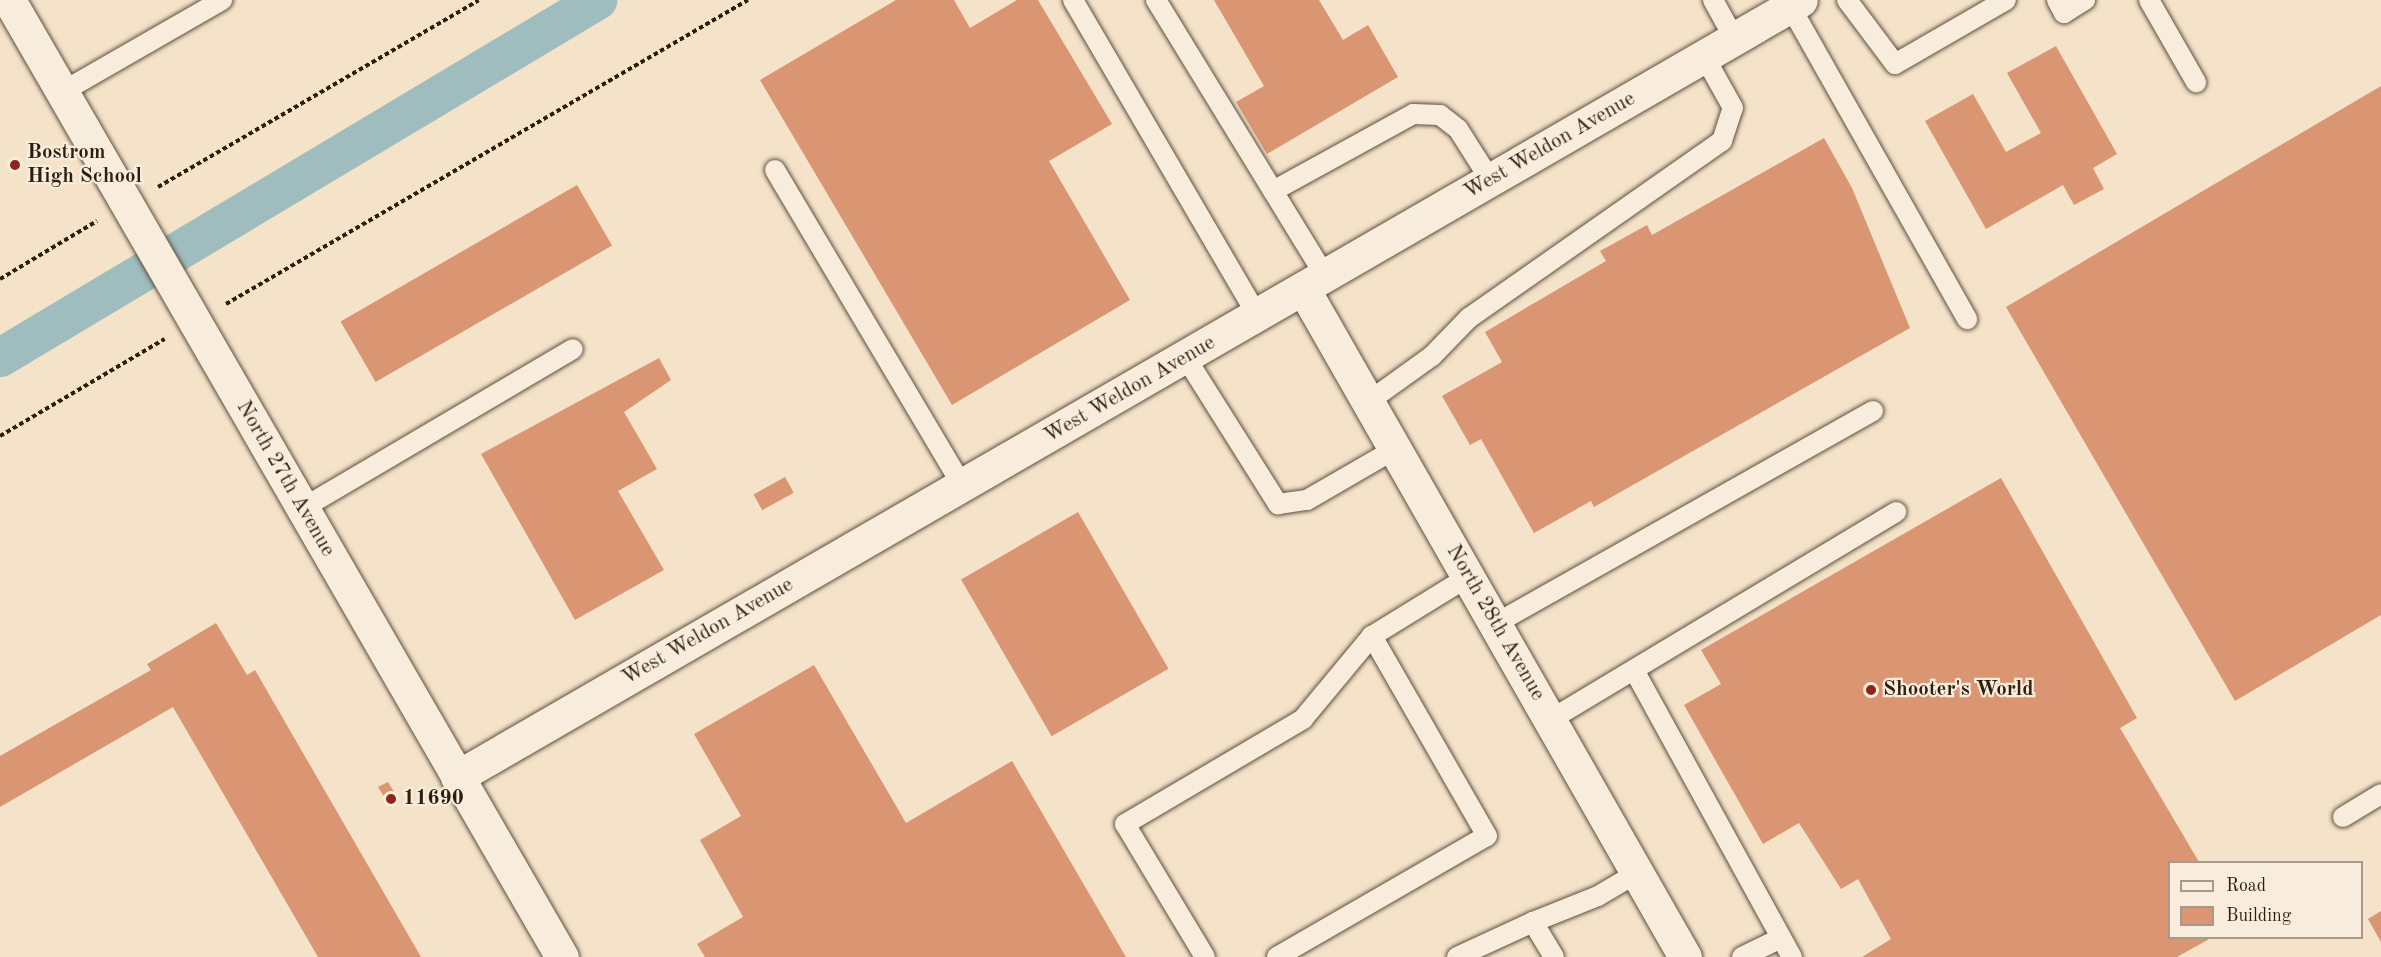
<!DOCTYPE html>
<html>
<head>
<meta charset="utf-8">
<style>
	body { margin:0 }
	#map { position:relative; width:2381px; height:957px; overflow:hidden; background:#f4e3c9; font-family:"Old Standard TT",serif }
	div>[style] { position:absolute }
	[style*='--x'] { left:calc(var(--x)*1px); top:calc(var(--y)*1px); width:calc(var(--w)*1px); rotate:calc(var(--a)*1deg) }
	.canal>* { height:39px; margin:-19.5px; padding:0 19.5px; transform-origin:19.5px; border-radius:19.5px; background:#9fbcbf }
	.building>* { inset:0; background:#da9573; transform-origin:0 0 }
	.path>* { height:4px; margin-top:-2px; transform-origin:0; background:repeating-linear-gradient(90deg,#2d1e0e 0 4.5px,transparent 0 7.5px) }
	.roads { filter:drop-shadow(0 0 2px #5f4f3d) drop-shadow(0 0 2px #5f4f3d) }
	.service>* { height:20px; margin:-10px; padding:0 10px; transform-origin:10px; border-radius:10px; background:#f8eddc }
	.minor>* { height:33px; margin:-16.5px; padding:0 16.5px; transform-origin:16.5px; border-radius:16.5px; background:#f8eddc }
	.secondary>* { height:33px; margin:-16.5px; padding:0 16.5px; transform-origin:16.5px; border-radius:16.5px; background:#f8eddc }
	.dots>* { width:16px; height:16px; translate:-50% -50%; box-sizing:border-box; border:3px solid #f8eddc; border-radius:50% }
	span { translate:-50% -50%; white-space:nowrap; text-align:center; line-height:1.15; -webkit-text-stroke:4.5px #f8eddc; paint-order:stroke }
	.street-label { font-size:21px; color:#2d1e0e }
	.poi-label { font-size:21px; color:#2d1e0e; font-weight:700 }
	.left { translate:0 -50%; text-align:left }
	.legend { position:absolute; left:2168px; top:861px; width:195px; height:78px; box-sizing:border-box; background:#f8eddc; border:2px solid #a79a8a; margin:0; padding:8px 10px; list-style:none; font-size:18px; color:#2d1e0e }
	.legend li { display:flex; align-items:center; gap:12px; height:30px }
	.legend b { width:30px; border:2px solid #a79a8a }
</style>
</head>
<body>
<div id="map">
	<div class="canal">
		<i style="--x:0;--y:357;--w:696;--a:-30.88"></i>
	</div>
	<div class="building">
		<i style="clip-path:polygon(896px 0,954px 0,970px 28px,1017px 0,1038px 0,1112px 124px,1049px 161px,1130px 300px,952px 405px,760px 80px)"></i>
		<i style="clip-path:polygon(1214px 0,1319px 0,1343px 40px,1368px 25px,1398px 77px,1267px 154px,1236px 102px,1264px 86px)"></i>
		<i style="clip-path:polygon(2056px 46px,2117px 154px,2093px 168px,2104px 189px,2074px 205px,2063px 185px,1986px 229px,1925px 121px,1973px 94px,2006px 152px,2041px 133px,2007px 73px)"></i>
		<i style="clip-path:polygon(2381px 86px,2381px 615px,2235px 701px,2006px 307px)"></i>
		<i style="clip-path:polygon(1824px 138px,1852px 188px,1910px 328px,1594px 507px,1591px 501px,1534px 533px,1481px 439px,1470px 445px,1442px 396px,1502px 362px,1485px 332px,1606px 261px,1600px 251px,1647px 225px,1652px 235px)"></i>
		<i style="left:577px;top:185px;width:70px;height:273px;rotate:60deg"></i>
		<i style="clip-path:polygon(659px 358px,671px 380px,624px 412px,657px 469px,618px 491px,664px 570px,575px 620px,481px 454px)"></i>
		<i style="left:785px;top:477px;width:18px;height:36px;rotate:61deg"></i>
		<i style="clip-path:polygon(2001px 478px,2137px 718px,2120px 728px,2199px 862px,2170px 862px,2170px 938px,2211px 938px,2177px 957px,1862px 957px,1891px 939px,1858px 879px,1841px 889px,1799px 823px,1763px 844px,1684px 705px,1721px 684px,1701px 650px)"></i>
		<i style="left:1078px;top:512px;width:181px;height:135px;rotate:60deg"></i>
		<i style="clip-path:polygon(216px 623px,247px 675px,255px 670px,421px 957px,318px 957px,173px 707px,0 807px,0 756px,151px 670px,147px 664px)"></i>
		<i style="clip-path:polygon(814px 665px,906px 823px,1012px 761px,1126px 957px,705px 957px,697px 944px,743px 917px,700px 840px,741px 816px,694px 734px)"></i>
		<i style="clip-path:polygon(388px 782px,396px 795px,391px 808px,378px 787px)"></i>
		<i style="clip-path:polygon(2381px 911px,2381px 942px,2368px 919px)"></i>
	</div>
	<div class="path">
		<i style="--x:158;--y:187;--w:371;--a:-30.2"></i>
		<i style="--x:0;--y:279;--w:113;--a:-30.9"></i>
		<i style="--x:226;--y:304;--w:604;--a:-30.22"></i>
		<i style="--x:0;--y:436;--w:191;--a:-30.5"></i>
	</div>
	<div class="roads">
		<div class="service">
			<i style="--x:1073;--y:0;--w:366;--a:59.7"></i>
			<i style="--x:1156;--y:0;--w:325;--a:58.5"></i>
			<i style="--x:1713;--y:0;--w:43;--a:61.1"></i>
			<i style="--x:1847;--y:0;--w:80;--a:53.1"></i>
			<i style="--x:1895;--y:64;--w:128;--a:-30"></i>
			<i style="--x:2057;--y:0;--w:15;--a:62"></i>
			<i style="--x:2064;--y:13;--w:25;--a:-32"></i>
			<i style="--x:2149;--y:0;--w:95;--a:60.2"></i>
			<i style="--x:1790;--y:6;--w:360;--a:60.5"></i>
			<i style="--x:62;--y:92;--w:185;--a:-29.9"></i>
			<i style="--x:775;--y:170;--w:368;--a:59.3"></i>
			<i style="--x:1273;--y:191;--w:160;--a:-28.8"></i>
			<i style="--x:1413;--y:114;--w:27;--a:2"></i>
			<i style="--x:1440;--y:115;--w:23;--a:38"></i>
			<i style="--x:1458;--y:129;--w:62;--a:57.6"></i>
			<i style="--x:1186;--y:358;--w:173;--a:57.8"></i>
			<i style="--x:1278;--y:504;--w:29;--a:-8"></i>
			<i style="--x:1307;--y:500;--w:102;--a:-30.1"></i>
			<i style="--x:1368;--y:402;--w:79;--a:-35.7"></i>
			<i style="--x:1432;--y:356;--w:53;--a:-45.8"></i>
			<i style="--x:1469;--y:318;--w:309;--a:-35"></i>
			<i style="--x:1722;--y:141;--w:35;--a:-72"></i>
			<i style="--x:1733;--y:108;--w:60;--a:-119.1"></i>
			<i style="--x:303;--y:508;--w:313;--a:-30.5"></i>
			<i style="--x:1495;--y:624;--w:434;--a:-29.4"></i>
			<i style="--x:1634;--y:670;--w:328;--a:61.2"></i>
			<i style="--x:1550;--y:720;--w:404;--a:-31"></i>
			<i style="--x:2343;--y:817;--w:44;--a:-31.2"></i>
			<i style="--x:1205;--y:957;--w:155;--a:-121"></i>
			<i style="--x:1125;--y:824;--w:207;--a:-30.5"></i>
			<i style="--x:1303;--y:719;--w:108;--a:-50.3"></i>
			<i style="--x:1372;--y:636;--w:113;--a:-31.6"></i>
			<i style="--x:1277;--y:957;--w:242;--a:-30"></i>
			<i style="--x:1487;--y:836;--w:231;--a:-119.9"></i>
			<i style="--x:1457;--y:957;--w:84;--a:-24.7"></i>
			<i style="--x:1554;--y:957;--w:41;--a:-121"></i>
			<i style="--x:1533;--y:922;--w:70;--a:-21.8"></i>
			<i style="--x:1598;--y:896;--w:45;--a:-30.5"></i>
			<i style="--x:1742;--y:957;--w:43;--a:-26"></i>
		</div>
		<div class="minor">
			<i style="--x:1304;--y:290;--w:768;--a:60.26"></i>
			<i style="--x:457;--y:777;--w:1552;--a:-30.03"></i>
		</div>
		<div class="secondary">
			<i style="--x:9;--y:0;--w:1105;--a:59.98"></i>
		</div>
	</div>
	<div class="dots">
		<i style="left:15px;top:165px;background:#8f2418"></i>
		<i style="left:1871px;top:690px;background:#8f2418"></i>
		<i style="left:391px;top:799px;background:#8f2418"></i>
	</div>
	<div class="street-label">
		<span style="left:1550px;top:146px;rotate:-30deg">West Weldon Avenue</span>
		<span style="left:1130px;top:390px;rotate:-30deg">West Weldon Avenue</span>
		<span style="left:285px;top:479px;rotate:60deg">North 27th Avenue</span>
		<span style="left:1495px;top:623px;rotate:60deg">North 28th Avenue</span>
		<span style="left:708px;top:632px;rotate:-30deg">West Weldon Avenue</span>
	</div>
	<div class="poi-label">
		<span class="left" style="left:27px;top:165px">Bostrom<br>High School</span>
		<span class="left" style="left:1883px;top:690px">Shooter's World</span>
		<span class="left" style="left:403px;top:799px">11690</span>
	</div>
	<ul class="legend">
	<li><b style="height:8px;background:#f8eddc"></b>Road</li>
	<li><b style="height:16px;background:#da9573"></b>Building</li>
	</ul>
</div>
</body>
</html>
